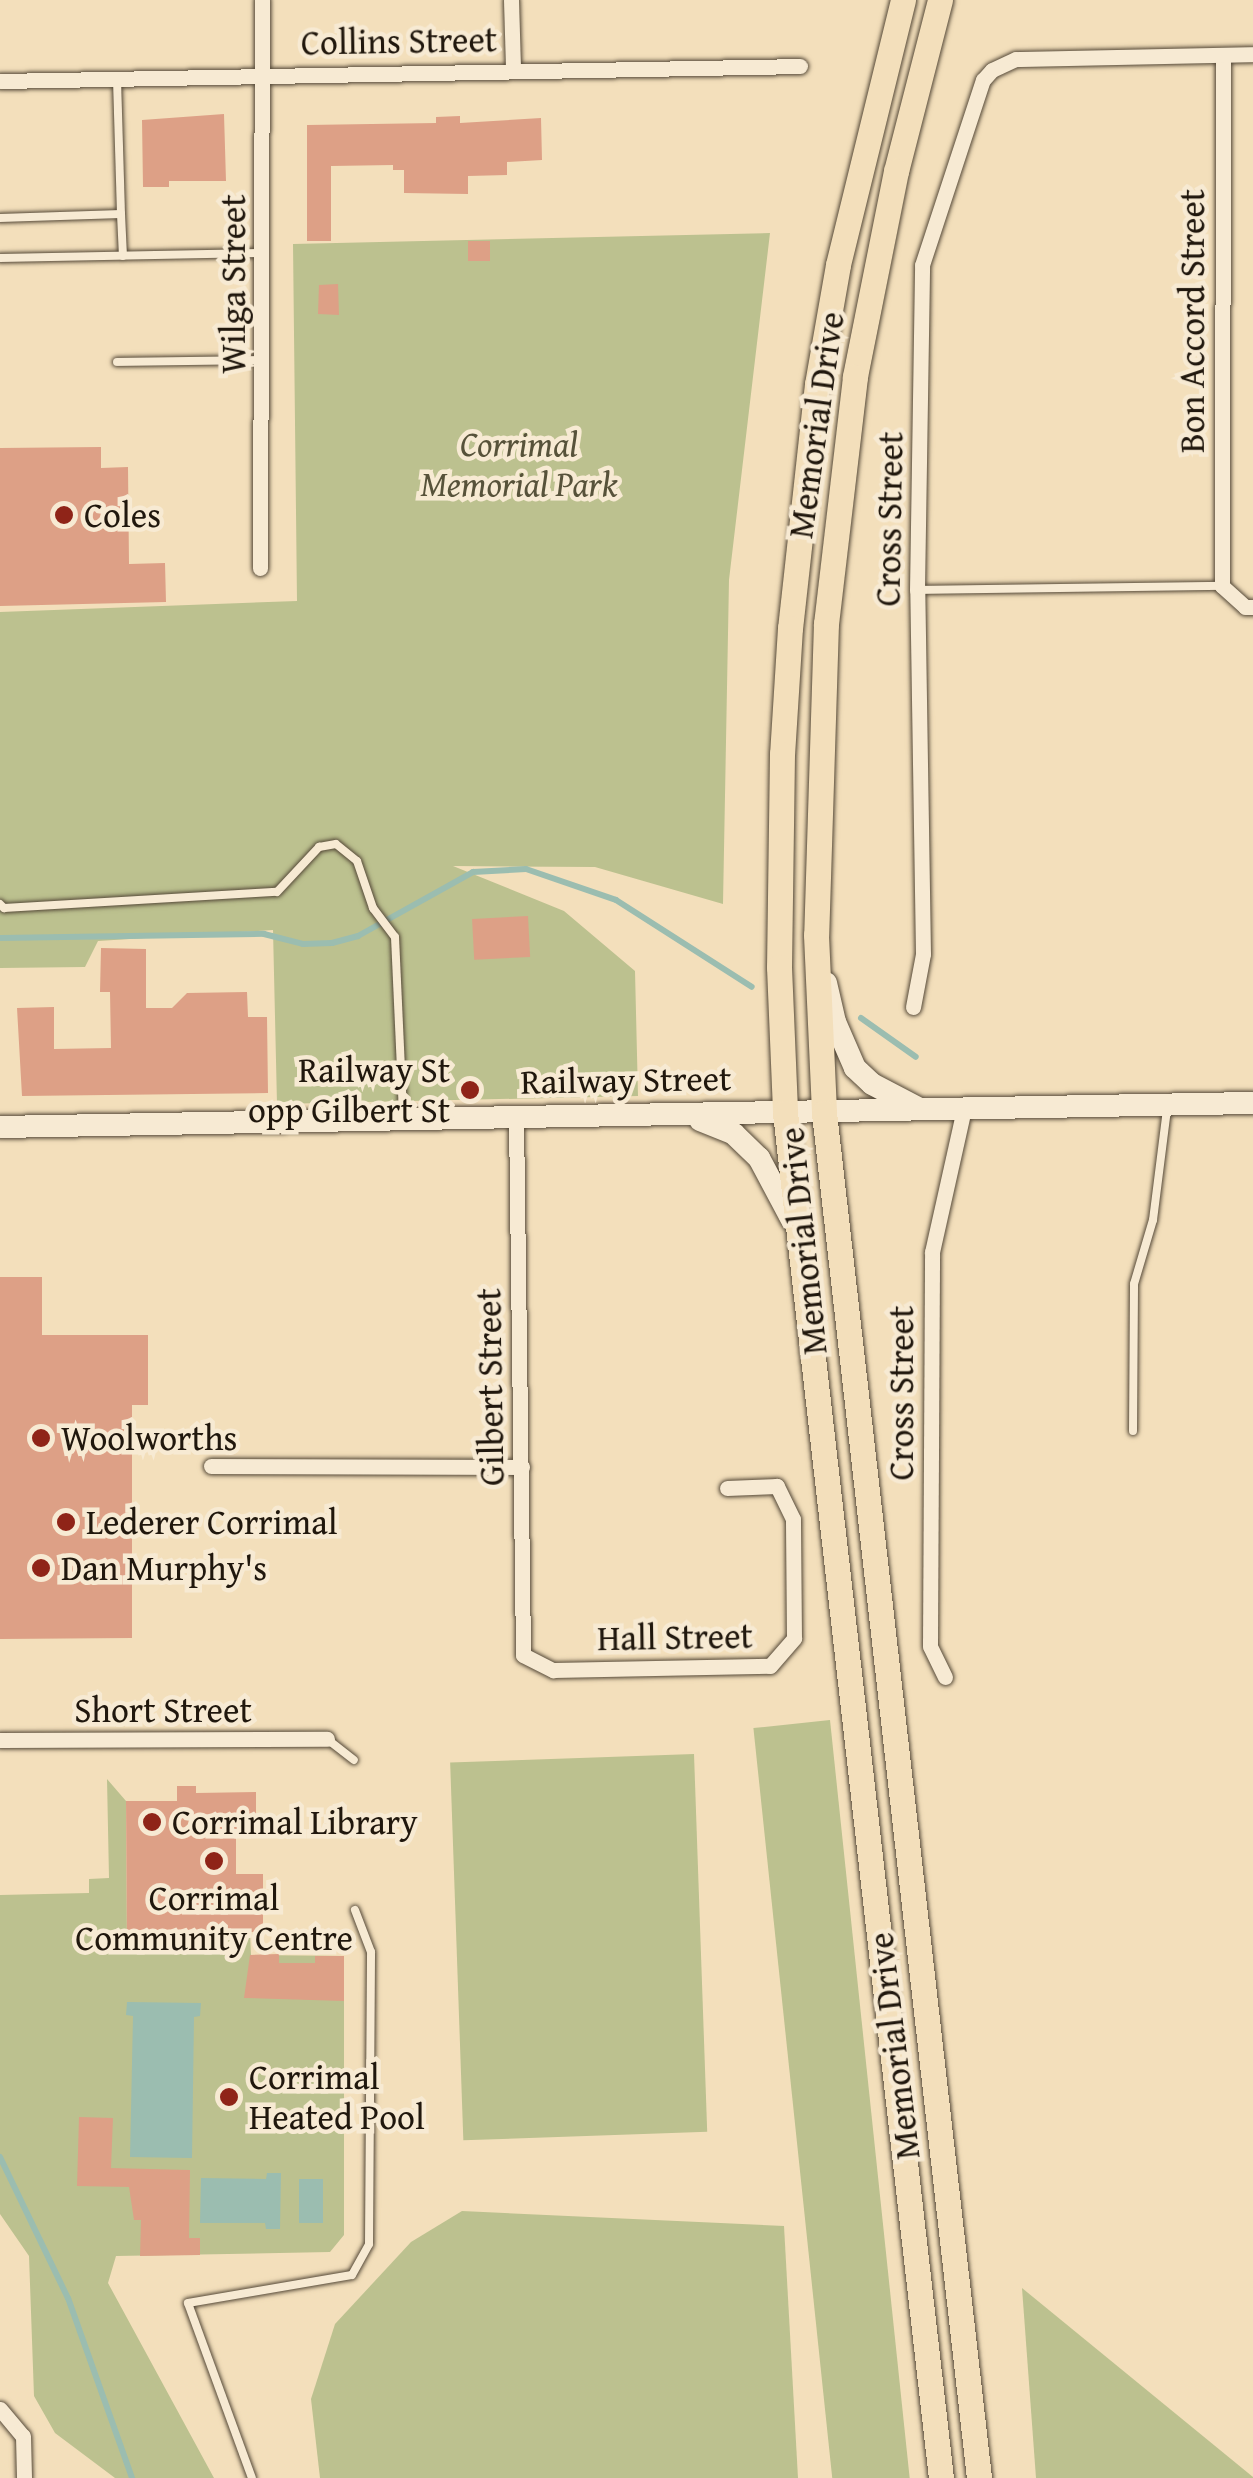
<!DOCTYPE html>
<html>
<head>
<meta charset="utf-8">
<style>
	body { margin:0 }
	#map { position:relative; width:1253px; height:2478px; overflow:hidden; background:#f3dfbb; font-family:"Gentium Book Plus",serif }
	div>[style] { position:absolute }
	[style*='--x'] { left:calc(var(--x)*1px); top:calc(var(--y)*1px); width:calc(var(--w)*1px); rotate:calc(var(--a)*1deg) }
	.green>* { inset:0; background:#bcc18f; transform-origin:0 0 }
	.water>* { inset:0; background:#9bbdb0; transform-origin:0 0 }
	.stream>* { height:6px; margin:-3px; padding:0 3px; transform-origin:3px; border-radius:3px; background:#9bbdb0 }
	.building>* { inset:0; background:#dda086; transform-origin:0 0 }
	.roads { filter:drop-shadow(0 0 2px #554938) drop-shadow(0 0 2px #554938) }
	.service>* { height:8px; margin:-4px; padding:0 4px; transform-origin:4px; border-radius:4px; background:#f7ead3 }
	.minor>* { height:15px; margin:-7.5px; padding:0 7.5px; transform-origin:7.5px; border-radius:7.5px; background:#f7ead3 }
	.secondary>* { height:22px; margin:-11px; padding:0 11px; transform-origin:11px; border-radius:11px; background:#f7ead3 }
	.primary>* { height:25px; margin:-12.5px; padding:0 12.5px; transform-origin:12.5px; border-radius:12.5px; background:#f3dfbb }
	.dots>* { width:28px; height:28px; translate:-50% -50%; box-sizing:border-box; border:5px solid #f7ead3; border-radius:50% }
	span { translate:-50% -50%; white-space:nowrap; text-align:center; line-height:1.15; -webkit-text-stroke:9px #f7ead3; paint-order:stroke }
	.street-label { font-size:35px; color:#20170d }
	.park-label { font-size:35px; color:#57523a; font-style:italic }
	.poi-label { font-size:35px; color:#20170d }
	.left { translate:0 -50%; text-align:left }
	.right { translate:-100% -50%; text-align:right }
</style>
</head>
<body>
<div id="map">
	<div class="green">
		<i style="clip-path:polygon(770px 233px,729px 580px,723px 904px,595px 867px,453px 866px,564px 911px,635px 971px,638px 1096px,277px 1104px,273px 930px,98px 941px,85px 967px,0 968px,0 612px,297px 601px,293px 244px)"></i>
		<i style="left:830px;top:1720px;width:763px;height:77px;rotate:84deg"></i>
		<i style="left:694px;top:1754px;width:378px;height:244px;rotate:88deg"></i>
		<i style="clip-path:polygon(107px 1779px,126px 1801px,127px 1948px,182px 1947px,183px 1932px,250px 1932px,251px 1955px,344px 1956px,344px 2235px,330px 2252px,116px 2256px,108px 2283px,214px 2478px,115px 2478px,55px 2433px,34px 2396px,29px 2256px,0 2214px,0 1895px,89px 1893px,89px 1879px,109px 1878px)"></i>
		<i style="clip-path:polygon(462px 2211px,784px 2226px,798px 2478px,320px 2478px,311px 2399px,335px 2324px,411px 2242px)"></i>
		<i style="clip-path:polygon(1022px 2288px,1253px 2477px,1253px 2478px,1036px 2478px)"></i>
	</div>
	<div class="water">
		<i style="clip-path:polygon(127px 2002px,201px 2003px,200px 2016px,194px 2017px,192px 2158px,130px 2157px,133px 2016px,126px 2015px)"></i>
		<i style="clip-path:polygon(267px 2173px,281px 2173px,280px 2229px,266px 2229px,265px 2223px,200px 2223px,201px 2178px,266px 2179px)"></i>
		<i style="left:299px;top:2179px;width:24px;height:44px"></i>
	</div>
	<div class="stream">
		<i style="--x:0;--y:938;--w:264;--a:-0.9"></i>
		<i style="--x:264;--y:934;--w:40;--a:14.4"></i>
		<i style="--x:303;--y:944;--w:29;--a:-2"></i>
		<i style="--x:332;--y:943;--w:27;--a:-15"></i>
		<i style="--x:358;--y:936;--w:132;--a:-29.1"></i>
		<i style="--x:473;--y:872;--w:53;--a:-3.2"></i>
		<i style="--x:526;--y:869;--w:95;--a:19"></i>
		<i style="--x:616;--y:900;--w:161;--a:32.6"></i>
		<i style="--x:861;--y:1018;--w:67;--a:35.3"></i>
		<i style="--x:0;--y:2157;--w:157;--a:64.3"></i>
		<i style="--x:68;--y:2298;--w:191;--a:70.4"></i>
	</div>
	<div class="building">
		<i style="clip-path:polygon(224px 114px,226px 181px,169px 181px,169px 187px,143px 187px,142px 120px)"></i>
		<i style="clip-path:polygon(460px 116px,460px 123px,541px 118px,542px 160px,507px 162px,507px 175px,468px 176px,468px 194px,404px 193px,404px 170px,393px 170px,393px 165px,331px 166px,331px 241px,307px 241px,307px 125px,436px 123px,436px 117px)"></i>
		<i style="left:468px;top:241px;width:22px;height:20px"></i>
		<i style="clip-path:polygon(338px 284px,339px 315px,318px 314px,319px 285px)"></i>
		<i style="clip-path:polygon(101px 447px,101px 468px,128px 467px,129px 564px,165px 563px,166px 602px,0 606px,0 448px)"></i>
		<i style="left:528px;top:916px;width:41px;height:56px;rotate:87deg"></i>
		<i style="clip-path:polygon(101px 948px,146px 949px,146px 1008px,172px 1008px,187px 993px,247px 992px,248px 1017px,267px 1017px,268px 1093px,22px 1096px,17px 1008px,54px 1007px,54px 1049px,111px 1048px,110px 992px,100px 992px)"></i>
		<i style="clip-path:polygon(0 1277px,42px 1277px,42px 1335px,148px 1335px,148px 1405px,132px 1405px,132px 1638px,0 1639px)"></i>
		<i style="clip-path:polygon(177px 1786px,196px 1786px,196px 1793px,256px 1792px,256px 1829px,236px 1829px,236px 1874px,263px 1874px,263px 1932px,183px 1932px,183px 1948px,127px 1948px,126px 1801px,177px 1801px)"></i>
		<i style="clip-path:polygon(279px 1954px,279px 1963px,315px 1963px,315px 1956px,344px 1956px,344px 2001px,244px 1998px,250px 1955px)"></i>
		<i style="clip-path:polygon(79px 2117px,113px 2118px,111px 2168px,190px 2170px,189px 2238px,200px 2238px,200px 2255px,140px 2256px,141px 2220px,134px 2220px,129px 2187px,77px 2186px)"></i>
	</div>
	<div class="roads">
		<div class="service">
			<i style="--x:121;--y:214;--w:42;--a:87.3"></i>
			<i style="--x:0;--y:218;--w:121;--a:-1.9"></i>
			<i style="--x:121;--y:214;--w:134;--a:-91.7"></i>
			<i style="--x:0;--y:258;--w:259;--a:-1.1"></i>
			<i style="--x:117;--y:362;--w:143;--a:-0.8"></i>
			<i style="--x:917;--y:590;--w:305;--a:-0.8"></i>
			<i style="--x:0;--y:904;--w:6;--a:45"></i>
			<i style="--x:4;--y:908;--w:273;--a:-3.4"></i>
			<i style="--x:277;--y:892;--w:62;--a:-47"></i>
			<i style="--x:319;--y:847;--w:17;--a:-10"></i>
			<i style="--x:336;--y:844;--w:27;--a:39"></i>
			<i style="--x:357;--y:861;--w:50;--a:71.2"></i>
			<i style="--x:373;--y:908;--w:36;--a:53"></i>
			<i style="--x:395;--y:937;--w:178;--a:87.4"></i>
			<i style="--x:1133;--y:1431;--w:147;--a:-89.6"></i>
			<i style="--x:1134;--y:1284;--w:67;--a:-73.5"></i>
			<i style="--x:1153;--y:1220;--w:112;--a:-82.8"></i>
			<i style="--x:327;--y:1739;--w:34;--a:38"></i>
			<i style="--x:252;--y:2478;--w:186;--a:-110.1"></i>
			<i style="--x:188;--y:2303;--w:166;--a:-9.7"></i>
			<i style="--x:352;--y:2275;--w:35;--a:-61"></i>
			<i style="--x:369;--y:2244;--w:292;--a:-89.6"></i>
			<i style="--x:371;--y:1952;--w:45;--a:-110.9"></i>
		</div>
		<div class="minor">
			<i style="--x:511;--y:0;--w:69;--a:88.3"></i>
			<i style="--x:1223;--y:55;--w:531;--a:90.11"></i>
			<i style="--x:1222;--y:586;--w:31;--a:42"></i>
			<i style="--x:1245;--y:607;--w:8;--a:0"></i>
			<i style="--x:0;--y:81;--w:800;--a:-1.07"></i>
			<i style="--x:260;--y:568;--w:568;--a:-89.8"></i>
			<i style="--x:913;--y:1007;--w:54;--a:-79.3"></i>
			<i style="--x:923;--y:954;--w:364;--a:-90.9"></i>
			<i style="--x:917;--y:590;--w:325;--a:-89.1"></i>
			<i style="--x:922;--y:265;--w:195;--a:-71.8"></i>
			<i style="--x:983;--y:80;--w:13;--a:-48"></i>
			<i style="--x:992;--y:70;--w:26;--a:-25"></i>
			<i style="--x:1016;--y:59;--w:237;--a:-1.2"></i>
			<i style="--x:516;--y:1117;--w:538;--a:89.25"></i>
			<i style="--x:523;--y:1655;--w:34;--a:27"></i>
			<i style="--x:553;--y:1670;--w:217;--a:-1.1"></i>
			<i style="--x:770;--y:1666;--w:37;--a:-49"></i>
			<i style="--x:794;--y:1638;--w:119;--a:-90.5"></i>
			<i style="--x:793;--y:1519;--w:37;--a:-116"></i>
			<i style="--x:777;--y:1486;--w:50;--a:177.7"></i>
			<i style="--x:211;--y:1466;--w:311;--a:0.2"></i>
			<i style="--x:945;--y:1677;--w:34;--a:-116"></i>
			<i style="--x:930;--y:1646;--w:394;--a:-89.7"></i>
			<i style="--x:932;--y:1252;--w:147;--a:-77.4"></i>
			<i style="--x:0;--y:1740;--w:327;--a:-0.2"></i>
			<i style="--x:0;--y:2409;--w:35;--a:50"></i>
			<i style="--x:23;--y:2436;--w:42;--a:88.6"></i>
		</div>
		<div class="secondary">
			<i style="--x:826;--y:983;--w:40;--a:77"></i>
			<i style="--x:835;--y:1022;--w:50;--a:66.5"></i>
			<i style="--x:855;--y:1068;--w:23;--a:43"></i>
			<i style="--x:872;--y:1084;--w:54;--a:27.5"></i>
			<i style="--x:700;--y:1120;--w:37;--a:22"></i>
			<i style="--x:734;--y:1134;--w:35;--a:44"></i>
			<i style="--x:759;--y:1158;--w:70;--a:62"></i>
			<i style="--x:0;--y:1127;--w:1253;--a:-1.1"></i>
		</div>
		<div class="primary">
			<i style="--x:903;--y:0;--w:273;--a:103.8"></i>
			<i style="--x:838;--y:265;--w:121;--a:100"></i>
			<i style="--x:817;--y:384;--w:245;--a:96.3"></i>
			<i style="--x:790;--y:628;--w:126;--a:93.6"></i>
			<i style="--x:782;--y:754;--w:213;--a:90.8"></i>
			<i style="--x:779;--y:967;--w:146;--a:87.6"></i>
			<i style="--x:785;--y:1113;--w:1374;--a:83.48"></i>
			<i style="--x:940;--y:0;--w:177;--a:104.4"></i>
			<i style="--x:896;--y:171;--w:210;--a:101.3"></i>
			<i style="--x:855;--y:377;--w:248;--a:96.7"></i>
			<i style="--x:826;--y:623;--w:312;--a:91.8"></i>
			<i style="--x:816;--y:935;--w:178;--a:87.4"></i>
			<i style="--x:824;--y:1113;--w:1374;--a:83.52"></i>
		</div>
	</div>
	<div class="dots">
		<i style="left:64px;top:515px;background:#8f2418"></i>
		<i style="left:470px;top:1090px;background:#8f2418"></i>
		<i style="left:41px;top:1438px;background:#8f2418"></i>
		<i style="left:66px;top:1522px;background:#8f2418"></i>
		<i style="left:41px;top:1568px;background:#8f2418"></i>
		<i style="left:152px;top:1822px;background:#8f2418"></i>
		<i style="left:214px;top:1861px;background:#8f2418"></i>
		<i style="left:229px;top:2097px;background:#8f2418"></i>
	</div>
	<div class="street-label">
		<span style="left:399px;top:41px;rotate:-1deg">Collins Street</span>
		<span style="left:233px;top:284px;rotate:-90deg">Wilga Street</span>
		<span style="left:1192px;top:321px;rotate:-90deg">Bon Accord Street</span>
		<span style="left:816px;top:425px;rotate:-82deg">Memorial Drive</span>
		<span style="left:889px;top:519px;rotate:-89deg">Cross Street</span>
		<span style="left:626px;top:1080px;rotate:-1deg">Railway Street</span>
		<span style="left:803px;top:1241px;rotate:-96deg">Memorial Drive</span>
		<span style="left:490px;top:1387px;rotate:-91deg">Gilbert Street</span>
		<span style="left:901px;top:1393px;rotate:-90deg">Cross Street</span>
		<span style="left:675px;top:1637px;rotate:-1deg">Hall Street</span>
		<span style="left:163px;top:1710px">Short Street</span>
		<span style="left:894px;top:2046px;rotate:-97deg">Memorial Drive</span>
	</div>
	<div class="park-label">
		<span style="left:519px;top:464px">Corrimal<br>Memorial Park</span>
	</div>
	<div class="poi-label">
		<span class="left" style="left:84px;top:515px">Coles</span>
		<span class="right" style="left:450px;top:1090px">Railway St<br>opp Gilbert St</span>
		<span class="left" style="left:61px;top:1438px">Woolworths</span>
		<span class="left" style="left:86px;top:1522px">Lederer Corrimal</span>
		<span class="left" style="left:61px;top:1568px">Dan Murphy's</span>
		<span class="left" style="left:172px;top:1822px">Corrimal Library</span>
		<span style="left:214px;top:1918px">Corrimal<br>Community Centre</span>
		<span class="left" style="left:249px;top:2097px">Corrimal<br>Heated Pool</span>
	</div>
</div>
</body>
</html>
